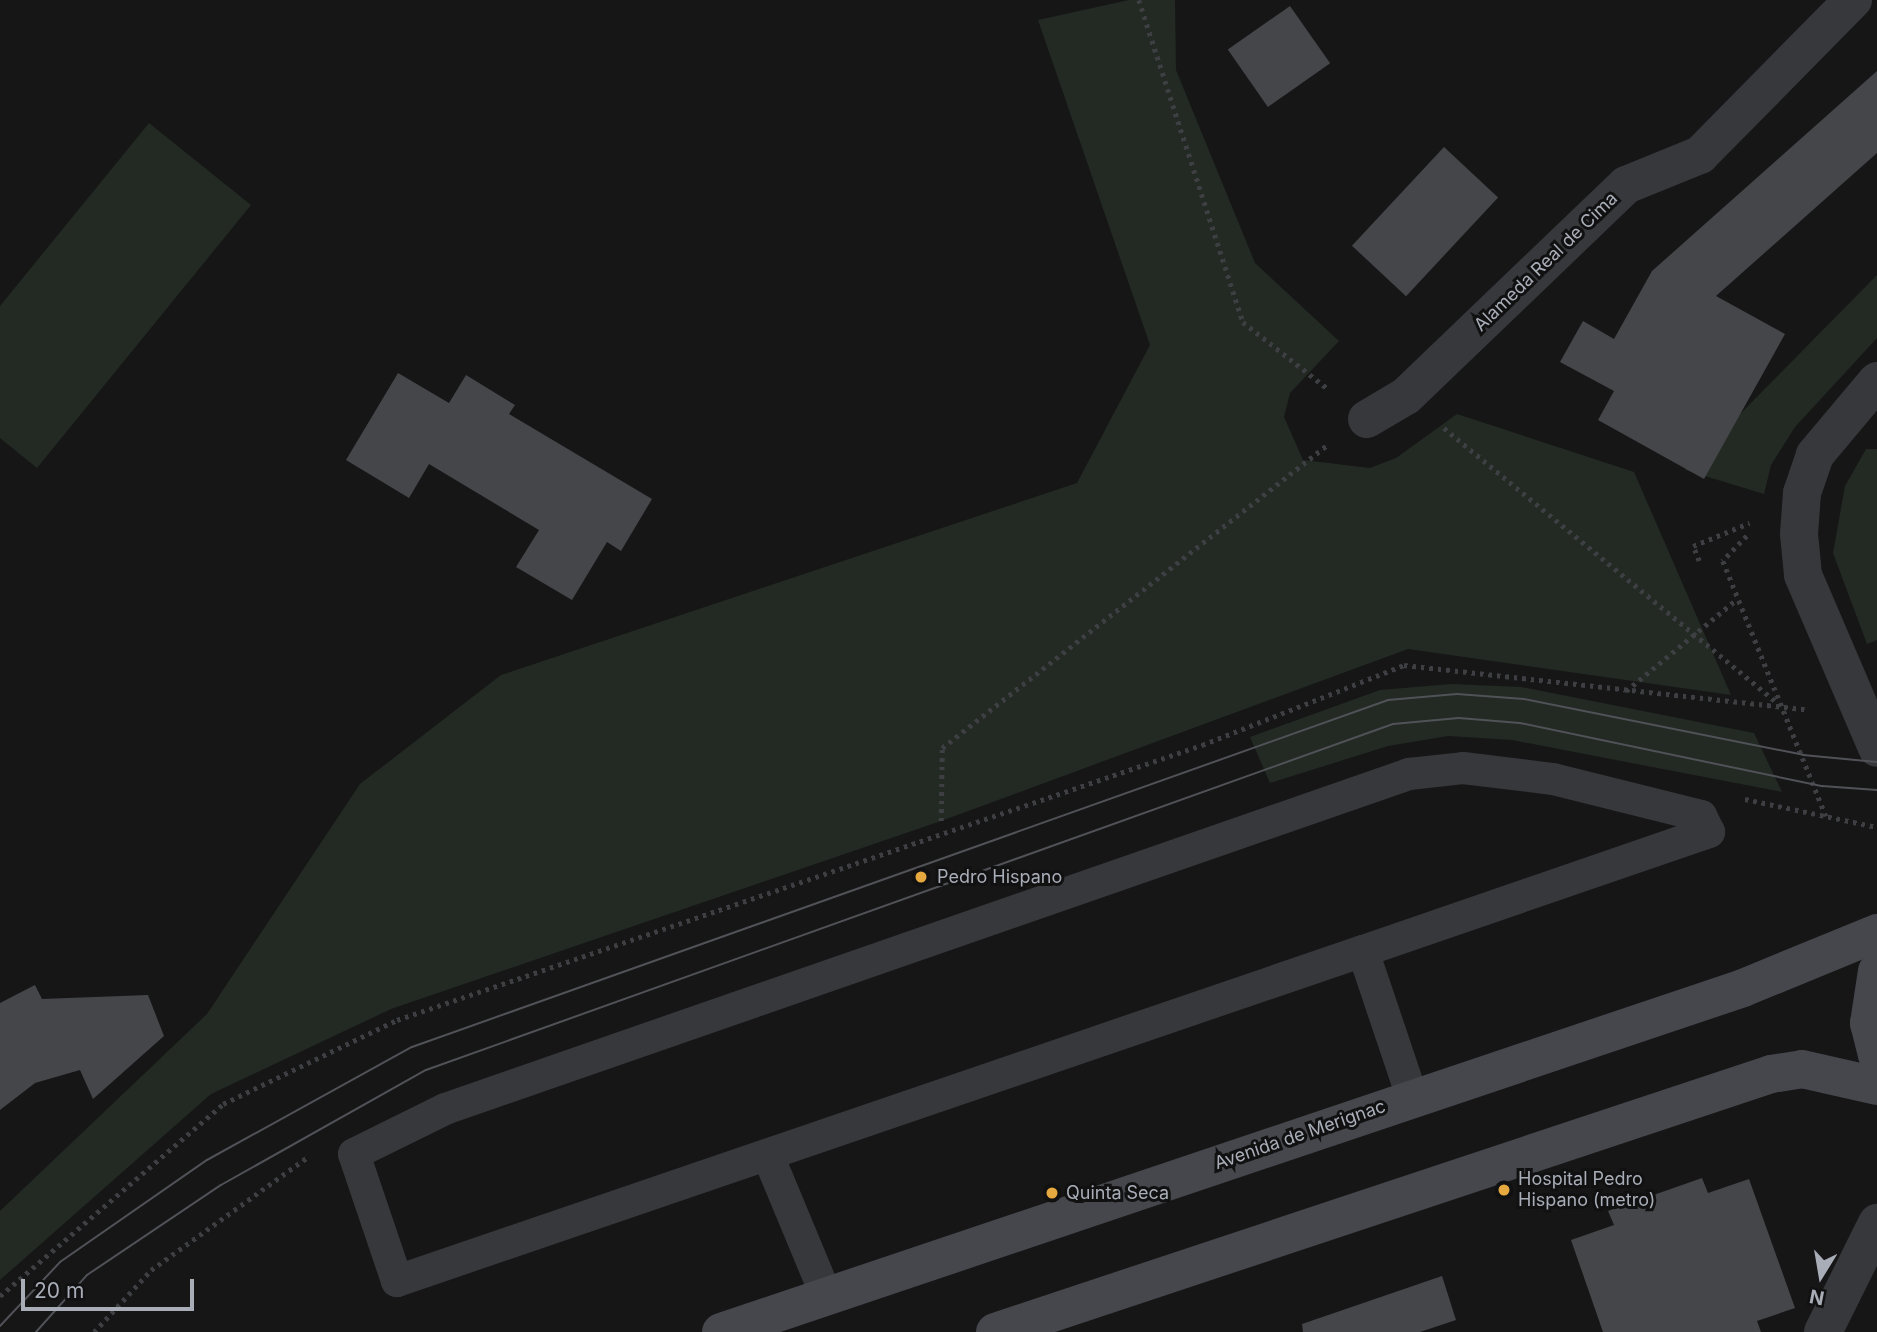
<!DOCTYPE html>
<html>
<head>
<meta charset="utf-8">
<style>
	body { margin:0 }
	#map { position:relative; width:1877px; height:1332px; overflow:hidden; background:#161617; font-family:Inter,sans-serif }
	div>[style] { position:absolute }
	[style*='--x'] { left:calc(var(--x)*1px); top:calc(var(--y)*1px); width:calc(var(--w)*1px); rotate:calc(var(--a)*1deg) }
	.green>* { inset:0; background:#222a23 }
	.building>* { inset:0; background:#45464a; transform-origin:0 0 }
	.path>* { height:4.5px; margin-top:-2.25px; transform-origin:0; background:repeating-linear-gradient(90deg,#3d3f43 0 3.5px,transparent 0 8.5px) }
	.service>* { height:32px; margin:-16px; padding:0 16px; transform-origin:16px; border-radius:16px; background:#37383c }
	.minor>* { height:38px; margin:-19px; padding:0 19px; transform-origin:19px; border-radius:19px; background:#37383c }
	.tertiary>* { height:38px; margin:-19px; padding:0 19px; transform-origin:19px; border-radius:19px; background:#37383c }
	.secondary>* { height:38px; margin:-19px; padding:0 19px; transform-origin:19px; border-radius:19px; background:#45474c }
	.tram>* { height:2px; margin:-1px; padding:0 1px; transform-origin:1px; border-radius:1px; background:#505257 }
	.dots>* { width:19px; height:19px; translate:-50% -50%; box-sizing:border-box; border:4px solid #111112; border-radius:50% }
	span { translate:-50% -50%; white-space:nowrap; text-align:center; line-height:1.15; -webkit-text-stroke:6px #111112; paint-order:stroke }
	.street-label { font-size:18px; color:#a8adb7 }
	.poi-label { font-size:18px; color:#a8adb7 }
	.left { translate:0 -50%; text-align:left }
	.north { position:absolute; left:1786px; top:1241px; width:70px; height:70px; -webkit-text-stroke:5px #111112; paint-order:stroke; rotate:191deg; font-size:19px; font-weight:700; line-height:28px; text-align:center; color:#a8adb7 }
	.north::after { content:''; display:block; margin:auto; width:24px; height:32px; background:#a8adb7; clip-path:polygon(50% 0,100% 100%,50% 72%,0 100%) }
	.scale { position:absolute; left:21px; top:1279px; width:173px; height:32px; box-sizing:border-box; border:4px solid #a8adb7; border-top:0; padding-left:9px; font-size:21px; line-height:24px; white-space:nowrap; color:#a8adb7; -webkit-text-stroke:5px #111112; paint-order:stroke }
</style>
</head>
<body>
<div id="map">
	<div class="green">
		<i style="clip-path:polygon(1129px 0,1175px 0,1176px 70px,1255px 263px,1339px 341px,1290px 393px,1284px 417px,1303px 460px,1370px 468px,1396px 458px,1457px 414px,1634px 472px,1731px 695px,1408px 649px,941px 821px,391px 1009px,211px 1094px,0 1280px,0 1211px,207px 1014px,360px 784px,501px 675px,1077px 483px,1150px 345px,1038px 20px)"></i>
		<i style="clip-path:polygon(149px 123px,251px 205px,37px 468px,0 438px,0 306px)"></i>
		<i style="clip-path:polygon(1877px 275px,1877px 338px,1795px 427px,1771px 465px,1764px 494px,1685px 470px)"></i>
		<i style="clip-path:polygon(1866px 449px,1877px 449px,1877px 640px,1867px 644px,1833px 553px,1845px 486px)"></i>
		<i style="clip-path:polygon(1451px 684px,1521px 687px,1754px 733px,1782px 792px,1512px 740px,1448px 736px,1388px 746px,1270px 783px,1250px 737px,1380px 690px)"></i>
	</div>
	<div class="building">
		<i style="left:1290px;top:6px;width:70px;height:76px;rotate:55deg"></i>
		<i style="clip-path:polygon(1877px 71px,1877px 153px,1716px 296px,1785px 334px,1704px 479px,1598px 420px,1614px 391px,1560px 362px,1583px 321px,1614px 339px,1652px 271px)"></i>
		<i style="left:1444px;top:147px;width:74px;height:135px;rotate:43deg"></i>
		<i style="clip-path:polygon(398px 373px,449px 403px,466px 375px,515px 405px,509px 414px,652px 499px,621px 551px,607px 542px,572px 600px,516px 567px,539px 530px,429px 464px,409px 498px,346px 460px)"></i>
		<i style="clip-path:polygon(35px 985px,42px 999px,148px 995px,164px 1036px,93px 1099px,80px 1070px,35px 1083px,0 1110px,0 1003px)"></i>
		<i style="clip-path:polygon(1702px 1178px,1708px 1193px,1749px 1179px,1795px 1308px,1757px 1321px,1761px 1332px,1603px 1332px,1571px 1240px,1614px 1225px,1608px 1211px)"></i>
		<i style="clip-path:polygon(1442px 1276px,1456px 1320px,1420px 1332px,1303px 1332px,1302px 1324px)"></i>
	</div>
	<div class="path">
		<i style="--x:1139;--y:0;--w:338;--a:72.1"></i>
		<i style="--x:1243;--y:322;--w:108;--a:38.2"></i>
		<i style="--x:1444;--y:428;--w:435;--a:39.5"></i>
		<i style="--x:1747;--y:536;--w:35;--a:134"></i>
		<i style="--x:1723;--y:561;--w:275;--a:68"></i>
		<i style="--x:1699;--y:561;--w:16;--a:-112"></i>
		<i style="--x:1693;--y:546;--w:61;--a:-22.3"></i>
		<i style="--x:1626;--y:691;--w:143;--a:-39.6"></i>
		<i style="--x:1745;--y:799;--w:135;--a:12"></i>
		<i style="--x:941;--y:821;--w:73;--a:-89.2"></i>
		<i style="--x:942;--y:748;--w:490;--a:-38.2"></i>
		<i style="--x:0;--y:1296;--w:294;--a:-40.7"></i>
		<i style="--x:223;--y:1104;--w:193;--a:-25.8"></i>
		<i style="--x:397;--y:1020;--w:851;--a:-18.86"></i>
		<i style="--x:1202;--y:745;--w:217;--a:-21.6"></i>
		<i style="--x:1404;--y:665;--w:403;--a:6.3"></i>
		<i style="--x:94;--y:1332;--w:84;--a:-47.4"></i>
		<i style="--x:151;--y:1270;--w:195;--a:-35.8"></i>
	</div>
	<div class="service">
		<i style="--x:1363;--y:951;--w:1021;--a:161.14"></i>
		<i style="--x:397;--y:1281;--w:134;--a:-108.7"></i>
		<i style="--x:354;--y:1154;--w:102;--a:-26.3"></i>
		<i style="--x:445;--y:1109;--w:1021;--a:-19.16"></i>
		<i style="--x:1409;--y:774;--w:54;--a:-6.3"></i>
		<i style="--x:1463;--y:768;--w:91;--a:7"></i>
		<i style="--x:1553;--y:779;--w:153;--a:14"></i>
		<i style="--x:1701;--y:816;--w:18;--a:63"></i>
		<i style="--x:1709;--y:832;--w:366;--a:161"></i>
		<i style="--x:1363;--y:951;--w:154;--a:71.4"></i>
		<i style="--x:769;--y:1158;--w:148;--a:67.4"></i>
	</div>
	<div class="minor">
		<i style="--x:1367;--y:419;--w:45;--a:-30.5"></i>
		<i style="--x:1406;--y:396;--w:305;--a:-43.8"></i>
		<i style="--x:1626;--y:185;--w:80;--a:-22.1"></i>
		<i style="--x:1700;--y:155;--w:218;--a:-45.4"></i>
		<i style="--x:1823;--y:1332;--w:122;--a:-63.6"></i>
	</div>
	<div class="tertiary">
		<i style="--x:1877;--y:381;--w:97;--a:130"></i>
		<i style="--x:1815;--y:455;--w:40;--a:108.9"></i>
		<i style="--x:1802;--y:493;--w:41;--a:94.2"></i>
		<i style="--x:1799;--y:534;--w:41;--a:84.4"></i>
		<i style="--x:1803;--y:575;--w:188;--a:66.8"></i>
	</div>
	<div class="secondary">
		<i style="--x:1877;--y:971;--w:53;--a:98.7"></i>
		<i style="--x:1869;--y:1023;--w:34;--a:76"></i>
		<i style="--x:721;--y:1332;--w:1078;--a:-18.6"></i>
		<i style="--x:1743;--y:988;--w:145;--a:-22.3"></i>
		<i style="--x:995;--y:1332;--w:818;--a:-18.39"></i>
		<i style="--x:1771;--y:1074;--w:31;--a:-9"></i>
		<i style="--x:1802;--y:1069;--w:77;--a:12.8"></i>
	</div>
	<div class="tram">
		<i style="--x:0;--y:1326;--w:88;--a:-46.8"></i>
		<i style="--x:60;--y:1262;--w:179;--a:-34.8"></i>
		<i style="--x:207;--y:1160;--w:234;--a:-28.9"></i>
		<i style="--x:412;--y:1047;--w:1036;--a:-19.57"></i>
		<i style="--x:1388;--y:700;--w:69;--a:-5"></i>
		<i style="--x:1457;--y:694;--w:67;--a:4.3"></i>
		<i style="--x:1524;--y:699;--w:285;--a:11.3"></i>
		<i style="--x:1803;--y:755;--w:74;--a:5.4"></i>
		<i style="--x:36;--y:1332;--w:76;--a:-48.2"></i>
		<i style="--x:87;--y:1275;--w:161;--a:-33.9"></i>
		<i style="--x:221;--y:1185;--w:235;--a:-29.3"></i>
		<i style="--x:426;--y:1070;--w:1027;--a:-19.69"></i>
		<i style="--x:1393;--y:724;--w:66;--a:-5.2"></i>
		<i style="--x:1459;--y:718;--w:61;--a:4.7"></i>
		<i style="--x:1520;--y:723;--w:309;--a:11.8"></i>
		<i style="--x:1822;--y:786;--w:55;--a:4.2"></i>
	</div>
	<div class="dots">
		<i style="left:921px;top:877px;background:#e6a93f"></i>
		<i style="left:1504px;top:1190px;background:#e6a93f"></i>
		<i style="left:1052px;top:1193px;background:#e6a93f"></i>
	</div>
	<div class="street-label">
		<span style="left:1546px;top:262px;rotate:-44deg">Alameda Real de Cima</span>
		<span style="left:1300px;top:1135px;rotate:-19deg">Avenida de Merignac</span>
	</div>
	<div class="poi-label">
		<span class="left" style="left:937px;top:877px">Pedro Hispano</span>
		<span class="left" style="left:1518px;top:1190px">Hospital Pedro<br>Hispano (metro)</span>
		<span class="left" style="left:1066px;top:1193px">Quinta Seca</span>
	</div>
	<div class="north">N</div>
	<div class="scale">20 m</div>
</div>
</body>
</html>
